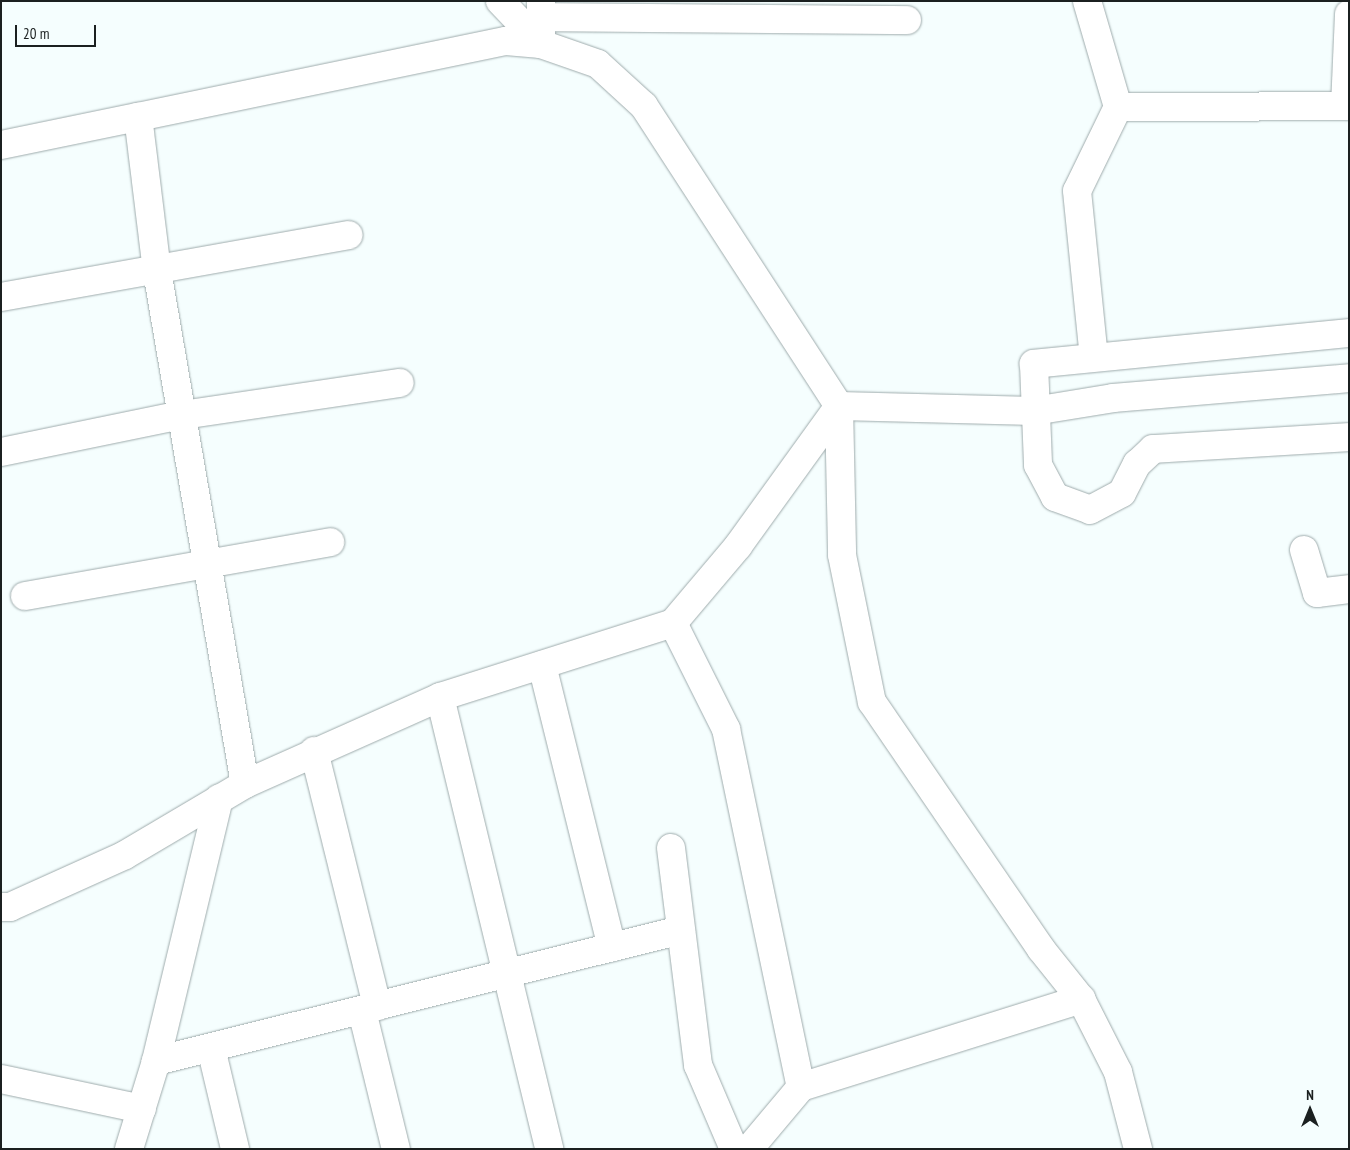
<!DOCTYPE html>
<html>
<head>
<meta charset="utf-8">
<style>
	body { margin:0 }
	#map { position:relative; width:1350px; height:1150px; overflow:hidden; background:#f5fefe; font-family:"PT Sans Narrow",sans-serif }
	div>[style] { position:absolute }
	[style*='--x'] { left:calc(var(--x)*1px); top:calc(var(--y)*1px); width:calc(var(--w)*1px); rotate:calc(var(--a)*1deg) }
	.roads { filter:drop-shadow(0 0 1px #9eabac) drop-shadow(0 0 1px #9eabac) }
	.street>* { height:28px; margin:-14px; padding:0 14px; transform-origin:14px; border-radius:14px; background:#fff }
	.secondary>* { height:28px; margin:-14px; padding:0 14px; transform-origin:14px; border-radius:14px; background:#fff }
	span { translate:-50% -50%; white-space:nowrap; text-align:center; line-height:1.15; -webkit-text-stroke:4px #f5fefe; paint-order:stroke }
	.frame { position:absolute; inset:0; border:2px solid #1b2020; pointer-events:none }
	.north { position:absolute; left:1285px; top:1085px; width:50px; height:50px; -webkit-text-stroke:4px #f5fefe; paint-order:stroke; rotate:0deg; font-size:14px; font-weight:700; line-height:20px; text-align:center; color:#1b2020 }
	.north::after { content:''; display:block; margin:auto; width:18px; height:22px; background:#1b2020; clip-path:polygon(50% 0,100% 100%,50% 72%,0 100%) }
	.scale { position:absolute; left:15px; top:25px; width:81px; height:22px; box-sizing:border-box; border:2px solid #1b2020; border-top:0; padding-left:6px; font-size:15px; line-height:18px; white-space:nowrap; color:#1b2020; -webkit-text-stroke:4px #f5fefe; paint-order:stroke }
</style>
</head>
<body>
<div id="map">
	<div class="roads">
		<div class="street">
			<i style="--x:500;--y:1;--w:59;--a:46.4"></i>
			<i style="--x:1087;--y:1;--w:110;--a:73.7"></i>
			<i style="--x:1118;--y:107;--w:93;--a:116"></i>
			<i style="--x:1077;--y:191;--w:167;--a:84.2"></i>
			<i style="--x:541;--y:17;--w:366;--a:0.5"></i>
			<i style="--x:1345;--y:106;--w:92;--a:-87.5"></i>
			<i style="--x:1118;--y:107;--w:231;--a:-0.2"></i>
			<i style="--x:1;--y:145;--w:140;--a:-11.6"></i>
			<i style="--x:1;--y:297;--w:353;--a:-10.1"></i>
			<i style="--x:1349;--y:333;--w:317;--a:174.4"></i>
			<i style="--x:1034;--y:364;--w:101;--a:87.7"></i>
			<i style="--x:1038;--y:465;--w:36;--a:62"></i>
			<i style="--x:1055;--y:497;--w:37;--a:20"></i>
			<i style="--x:1090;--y:510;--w:36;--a:-28"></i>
			<i style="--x:1122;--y:493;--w:33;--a:-63"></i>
			<i style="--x:1137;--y:464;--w:22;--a:-43"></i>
			<i style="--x:1153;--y:449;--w:196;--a:-3.5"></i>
			<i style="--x:1;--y:452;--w:185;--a:-11.6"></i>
			<i style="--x:182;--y:415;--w:220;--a:-8.4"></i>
			<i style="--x:1304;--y:550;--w:45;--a:73.2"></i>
			<i style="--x:1317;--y:593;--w:32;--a:-7"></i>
			<i style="--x:25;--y:596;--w:310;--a:-10"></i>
			<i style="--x:673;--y:623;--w:119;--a:63.4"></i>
			<i style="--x:726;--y:729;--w:366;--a:78.2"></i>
			<i style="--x:542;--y:665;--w:291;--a:76.1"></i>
			<i style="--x:440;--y:697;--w:465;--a:76.4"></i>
			<i style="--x:314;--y:751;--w:263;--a:76.1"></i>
			<i style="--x:245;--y:784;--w:520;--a:-99.73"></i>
			<i style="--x:157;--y:271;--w:155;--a:-97"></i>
			<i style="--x:138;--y:117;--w:376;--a:-11.7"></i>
			<i style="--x:506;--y:41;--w:35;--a:5"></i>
			<i style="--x:671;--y:848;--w:219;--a:82.9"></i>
			<i style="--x:698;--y:1065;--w:91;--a:66.8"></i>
			<i style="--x:1;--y:907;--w:9;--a:0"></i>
			<i style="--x:10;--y:907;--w:126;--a:-24.3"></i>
			<i style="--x:125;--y:855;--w:139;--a:-30.6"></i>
			<i style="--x:245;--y:784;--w:214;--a:-24"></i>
			<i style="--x:440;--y:697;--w:244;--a:-17.6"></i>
			<i style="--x:673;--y:623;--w:101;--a:-49.8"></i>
			<i style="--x:738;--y:546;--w:173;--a:-54.2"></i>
			<i style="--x:362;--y:1011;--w:142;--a:76.2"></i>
			<i style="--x:211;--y:1048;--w:104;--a:76.6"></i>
			<i style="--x:156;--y:1061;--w:541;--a:-14.01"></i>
			<i style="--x:1;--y:1079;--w:144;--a:12"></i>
			<i style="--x:129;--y:1149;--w:92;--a:-72.9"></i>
			<i style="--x:156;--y:1061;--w:270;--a:-76.5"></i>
			<i style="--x:749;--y:1149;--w:81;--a:-50"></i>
			<i style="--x:801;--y:1087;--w:294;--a:-17.4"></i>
		</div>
		<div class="secondary">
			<i style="--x:541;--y:1;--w:43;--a:90"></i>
			<i style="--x:541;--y:44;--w:60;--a:19.3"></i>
			<i style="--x:598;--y:64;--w:62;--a:42.4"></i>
			<i style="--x:644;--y:106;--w:358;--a:57"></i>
			<i style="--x:839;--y:406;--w:149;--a:88.8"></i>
			<i style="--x:842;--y:555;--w:150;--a:78.5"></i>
			<i style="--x:872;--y:702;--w:299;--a:55.6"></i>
			<i style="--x:1041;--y:949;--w:64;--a:51.3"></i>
			<i style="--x:1081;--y:999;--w:82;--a:63.1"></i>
			<i style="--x:1118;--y:1072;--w:80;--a:75.4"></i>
			<i style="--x:839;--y:406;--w:195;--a:1.5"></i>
			<i style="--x:1034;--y:411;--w:80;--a:-9.3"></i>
			<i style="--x:1113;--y:398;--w:237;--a:-4.8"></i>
		</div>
	</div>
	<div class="frame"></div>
	<div class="north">N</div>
	<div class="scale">20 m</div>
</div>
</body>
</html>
